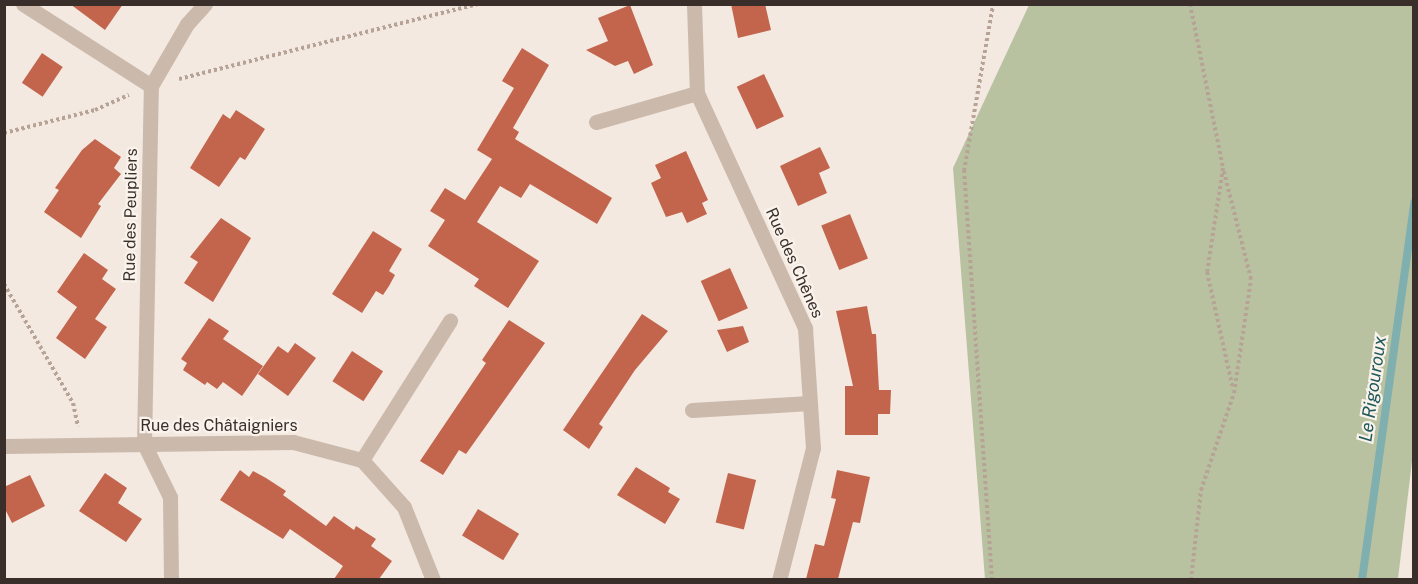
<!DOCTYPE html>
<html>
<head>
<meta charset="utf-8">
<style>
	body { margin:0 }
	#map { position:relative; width:1418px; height:584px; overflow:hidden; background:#f3e9e0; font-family:"Public Sans",sans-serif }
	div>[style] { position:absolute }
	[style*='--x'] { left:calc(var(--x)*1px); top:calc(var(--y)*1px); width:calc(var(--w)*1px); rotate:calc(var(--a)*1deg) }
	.green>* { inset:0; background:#b8c2a0 }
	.stream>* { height:8px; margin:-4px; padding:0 4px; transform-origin:4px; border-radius:4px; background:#7fafaf }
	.building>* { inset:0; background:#c3654d; transform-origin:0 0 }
	.path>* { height:4px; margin-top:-2px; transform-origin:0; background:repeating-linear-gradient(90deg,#b7a396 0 3px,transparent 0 6px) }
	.minor>* { height:15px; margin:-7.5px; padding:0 7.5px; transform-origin:7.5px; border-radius:7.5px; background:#cbb9ac }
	span { translate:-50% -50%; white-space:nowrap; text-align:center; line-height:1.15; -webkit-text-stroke:4.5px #faf3ec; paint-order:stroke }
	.street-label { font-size:16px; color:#392e2a }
	.water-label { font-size:18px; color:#20595a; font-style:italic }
	.frame { position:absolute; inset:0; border:6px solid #392e2a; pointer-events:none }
</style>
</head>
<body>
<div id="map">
	<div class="green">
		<i style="clip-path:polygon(1029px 5px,1413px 5px,1414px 444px,1398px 579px,985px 579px,953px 168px)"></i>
	</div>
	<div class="stream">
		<i style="--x:1362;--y:580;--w:381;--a:-82.1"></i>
	</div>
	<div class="building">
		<i style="clip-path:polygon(70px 4px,123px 4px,105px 30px)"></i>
		<i style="clip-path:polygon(731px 4px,765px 4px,771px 30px,738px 38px)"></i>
		<i style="clip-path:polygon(630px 5px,653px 65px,634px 74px,628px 61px,615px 66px,586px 50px,608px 41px,598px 18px)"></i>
		<i style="clip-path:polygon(522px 48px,549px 65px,513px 128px,519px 132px,515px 139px,612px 198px,597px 224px,530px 184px,521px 198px,500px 186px,477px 222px,539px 261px,508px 308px,474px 286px,479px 279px,428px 246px,445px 220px,430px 211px,445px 188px,465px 200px,492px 159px,477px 150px,514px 88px,502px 81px)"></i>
		<i style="left:42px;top:53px;width:25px;height:36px;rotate:34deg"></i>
		<i style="left:764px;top:74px;width:47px;height:30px;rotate:65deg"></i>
		<i style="clip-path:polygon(236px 110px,265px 129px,245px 160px,240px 157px,219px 187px,190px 168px,223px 114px,230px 119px)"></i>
		<i style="clip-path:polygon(95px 139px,121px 157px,114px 168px,121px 174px,98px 204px,101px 206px,81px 238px,44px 212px,59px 190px,55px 188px,82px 150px)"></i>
		<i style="clip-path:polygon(820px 147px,830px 168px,819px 173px,827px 193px,798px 206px,780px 166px)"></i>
		<i style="clip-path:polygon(686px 151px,708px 200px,702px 203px,707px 214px,687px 223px,682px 212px,666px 217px,651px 183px,661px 178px,655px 165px)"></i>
		<i style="left:850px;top:214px;width:48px;height:31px;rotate:68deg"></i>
		<i style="clip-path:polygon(221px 218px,251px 238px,213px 302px,184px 283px,198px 262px,190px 257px)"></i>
		<i style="clip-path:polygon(373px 231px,402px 249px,389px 271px,395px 275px,389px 286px,383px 295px,376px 291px,362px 313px,332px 294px)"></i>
		<i style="clip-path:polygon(84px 253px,108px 270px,102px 279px,116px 289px,95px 319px,107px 327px,85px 359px,56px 338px,77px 307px,57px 292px)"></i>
		<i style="left:730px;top:268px;width:44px;height:32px;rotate:66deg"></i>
		<i style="clip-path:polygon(867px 306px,872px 334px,876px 334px,879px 390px,891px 390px,890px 414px,878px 414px,878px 435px,845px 435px,845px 386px,853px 386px,836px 311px)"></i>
		<i style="clip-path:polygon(642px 314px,668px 331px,635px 370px,599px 424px,603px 427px,589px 449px,563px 430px)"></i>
		<i style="clip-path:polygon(209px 318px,229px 331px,223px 339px,263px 366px,242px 396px,223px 382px,217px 389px,207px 382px,205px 385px,183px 370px,187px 363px,181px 359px)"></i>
		<i style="clip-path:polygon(509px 320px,545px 343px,466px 454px,459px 450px,443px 475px,420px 461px,486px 363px,482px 360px)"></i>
		<i style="clip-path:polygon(743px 326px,749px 342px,727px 352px,717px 330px)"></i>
		<i style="clip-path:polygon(295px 343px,316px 358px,288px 396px,258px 374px,278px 346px,288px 353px)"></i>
		<i style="left:352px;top:351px;width:37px;height:36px;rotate:33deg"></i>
		<i style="clip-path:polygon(636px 467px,670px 488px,668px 492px,680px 499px,665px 524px,617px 495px)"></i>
		<i style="clip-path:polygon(240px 470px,249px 477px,253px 471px,266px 478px,286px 491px,283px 495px,326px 526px,334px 516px,354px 530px,356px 526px,376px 539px,371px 546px,392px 561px,379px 579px,334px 579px,343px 566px,290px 529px,283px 539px,220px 500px)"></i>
		<i style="clip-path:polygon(837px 470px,870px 477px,860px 523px,853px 522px,838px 579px,806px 579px,815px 544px,824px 546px,836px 499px,831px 498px)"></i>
		<i style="clip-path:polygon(105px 473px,127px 488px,118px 503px,142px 519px,126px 542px,79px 511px)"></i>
		<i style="left:728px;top:473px;width:29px;height:51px;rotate:14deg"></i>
		<i style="clip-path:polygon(30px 475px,45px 506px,12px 523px,4px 507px,4px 487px)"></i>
		<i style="left:478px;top:509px;width:48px;height:31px;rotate:31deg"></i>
	</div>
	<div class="path">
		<i style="--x:1190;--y:4;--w:167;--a:78.6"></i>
		<i style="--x:1223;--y:168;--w:105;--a:98.7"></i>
		<i style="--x:1207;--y:272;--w:120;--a:77.5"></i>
		<i style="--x:179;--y:79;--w:308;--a:-14.1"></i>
		<i style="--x:4;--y:133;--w:94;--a:-14.2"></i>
		<i style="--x:95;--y:110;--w:37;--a:-24"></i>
		<i style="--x:4;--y:284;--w:138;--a:59.9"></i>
		<i style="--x:73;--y:403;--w:24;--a:78"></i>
		<i style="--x:992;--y:580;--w:410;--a:-93.9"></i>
		<i style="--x:964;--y:171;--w:169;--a:-80.1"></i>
		<i style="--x:1191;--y:580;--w:91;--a:-83.7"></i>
		<i style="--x:1201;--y:490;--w:102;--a:-71.2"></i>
		<i style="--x:1234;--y:393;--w:115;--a:-81.5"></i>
		<i style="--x:1251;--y:279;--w:114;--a:-104.2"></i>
	</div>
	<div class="minor">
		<i style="--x:23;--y:4;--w:152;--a:32.6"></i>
		<i style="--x:694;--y:4;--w:89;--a:88.1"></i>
		<i style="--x:697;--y:93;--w:259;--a:65.3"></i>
		<i style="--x:805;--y:328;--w:120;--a:86.2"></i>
		<i style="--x:813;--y:448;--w:136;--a:104.4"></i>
		<i style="--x:596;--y:122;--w:105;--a:-16"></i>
		<i style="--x:692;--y:410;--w:118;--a:-3.4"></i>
		<i style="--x:4;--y:446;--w:289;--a:-0.8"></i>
		<i style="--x:293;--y:442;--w:71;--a:14.6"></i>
		<i style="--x:362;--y:460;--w:63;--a:48.2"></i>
		<i style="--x:404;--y:507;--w:79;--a:68.3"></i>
		<i style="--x:362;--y:460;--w:165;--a:-57.7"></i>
		<i style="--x:171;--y:580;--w:83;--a:-90.7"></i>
		<i style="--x:170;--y:497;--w:59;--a:-116.1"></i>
		<i style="--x:144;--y:444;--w:358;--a:-88.9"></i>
		<i style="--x:151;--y:86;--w:72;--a:-59.9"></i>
		<i style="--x:187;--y:24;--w:27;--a:-48"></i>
	</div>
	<div class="street-label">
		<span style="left:131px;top:215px;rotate:-89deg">Rue des Peupliers</span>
		<span style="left:794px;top:263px;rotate:66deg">Rue des Chênes</span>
		<span style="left:219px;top:426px">Rue des Châtaigniers</span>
	</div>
	<div class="water-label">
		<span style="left:1373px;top:389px;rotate:-82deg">Le Rigouroux</span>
	</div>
	<div class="frame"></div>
</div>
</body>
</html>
